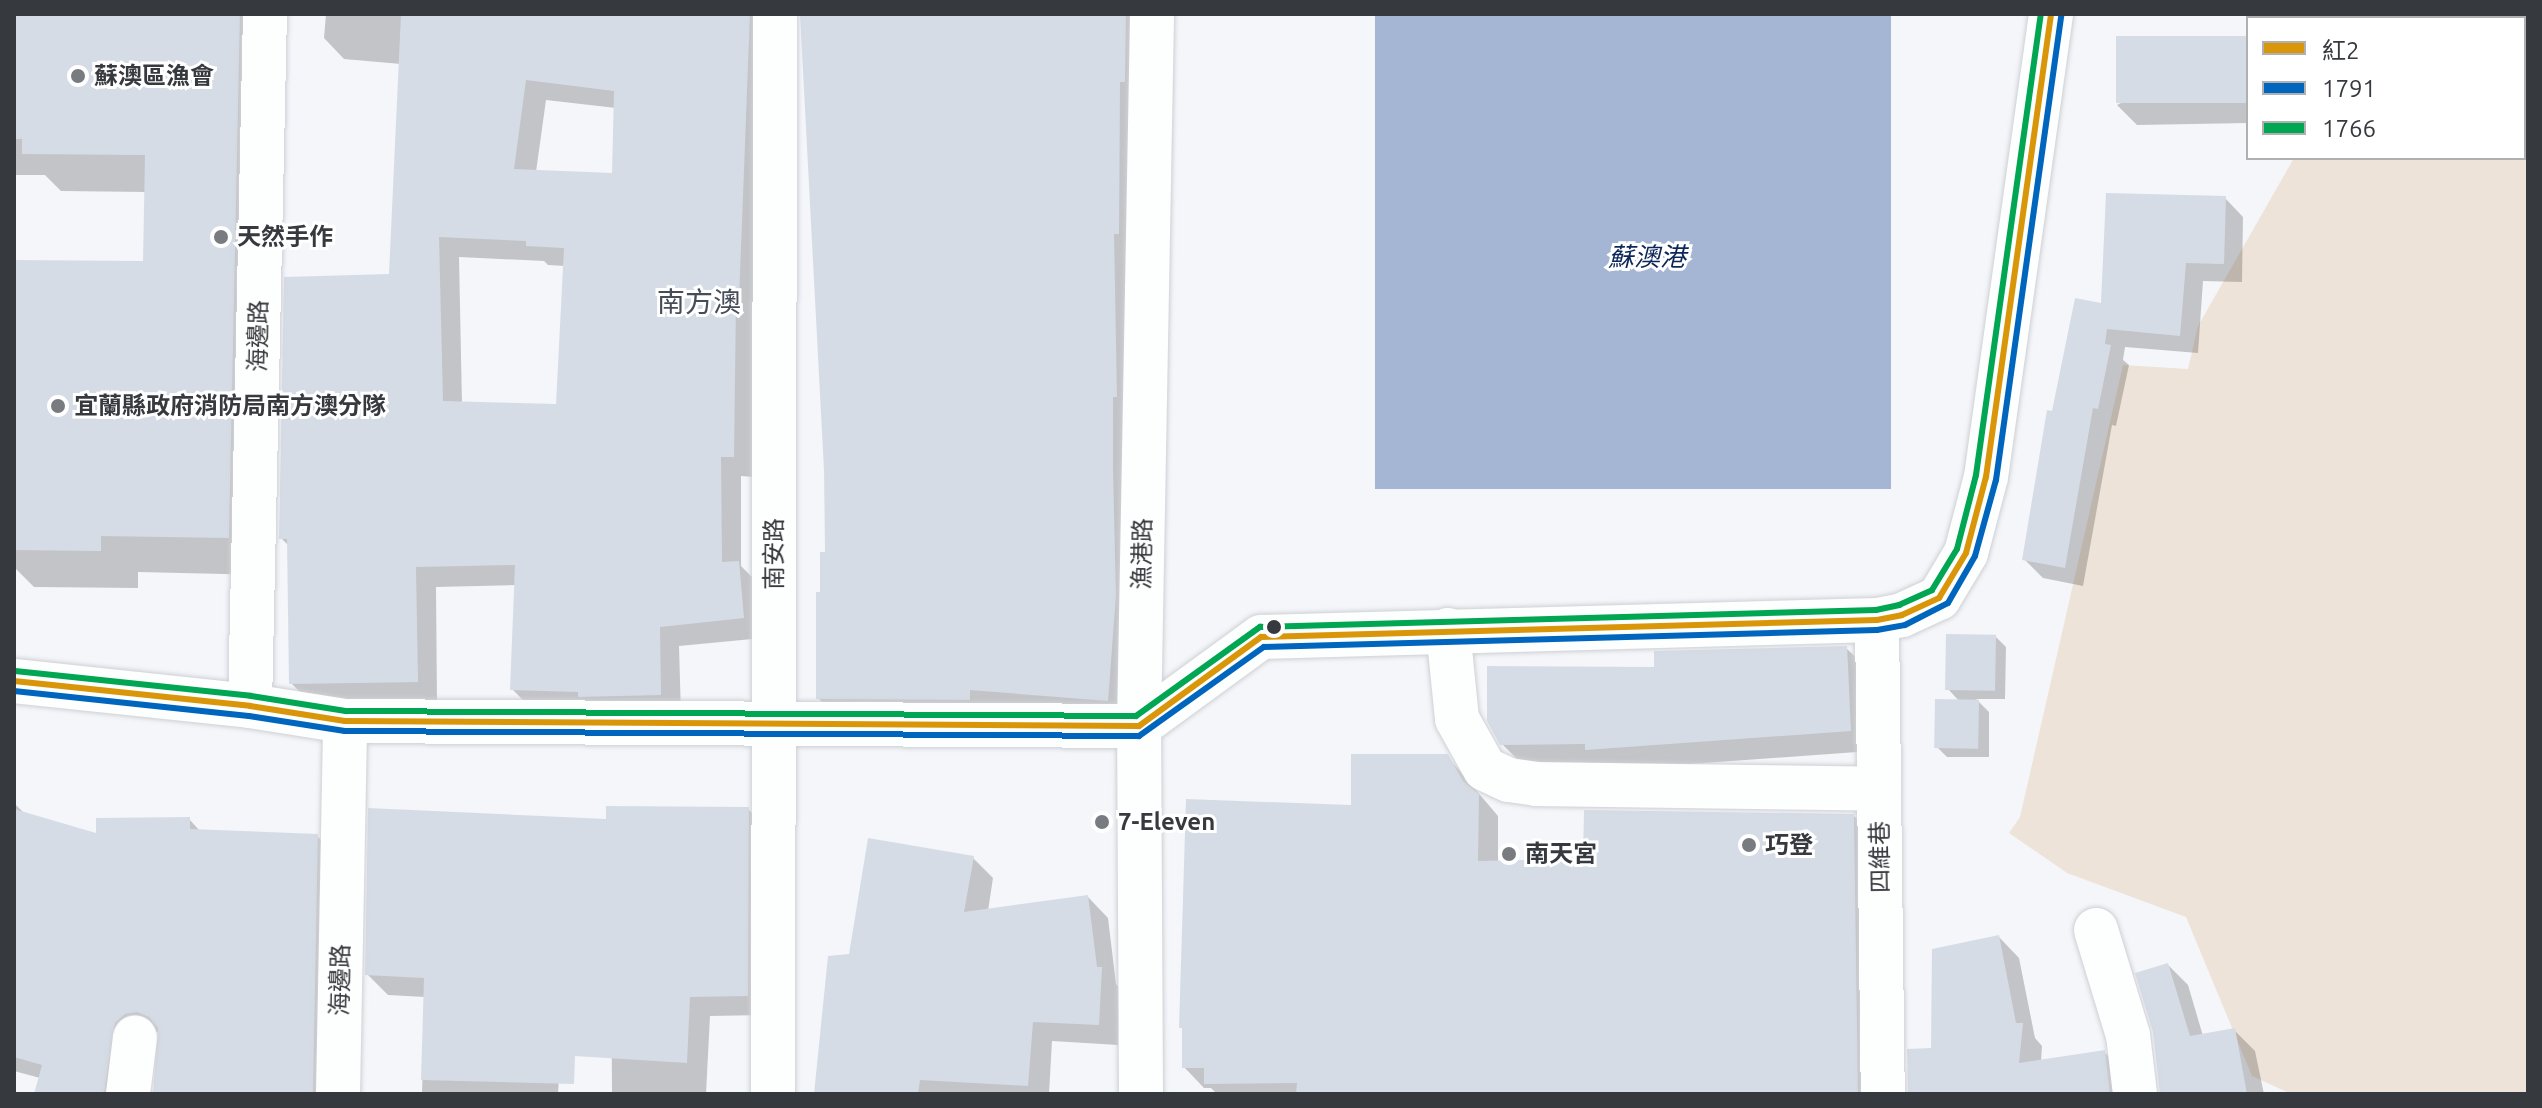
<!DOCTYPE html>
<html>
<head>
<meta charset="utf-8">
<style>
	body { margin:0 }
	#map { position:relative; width:2542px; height:1108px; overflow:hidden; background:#f4f6fa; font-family:Ubuntu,"Noto Sans TC",sans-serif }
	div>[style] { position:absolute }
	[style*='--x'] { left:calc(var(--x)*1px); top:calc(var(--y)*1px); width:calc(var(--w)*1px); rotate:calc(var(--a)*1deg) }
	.green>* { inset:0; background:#eee3d8 }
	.water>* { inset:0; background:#a5b6d4; transform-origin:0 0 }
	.shadow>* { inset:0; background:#0003 }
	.building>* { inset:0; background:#d6dce6; transform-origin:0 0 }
	.roads { filter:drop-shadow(0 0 2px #ced0d4) drop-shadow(0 0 2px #ced0d4) }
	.minor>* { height:44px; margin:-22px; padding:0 22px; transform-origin:22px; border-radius:22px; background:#fdfefe }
	.bus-1>* { height:6px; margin:-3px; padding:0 3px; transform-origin:3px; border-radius:3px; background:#da9609 }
	.bus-2>* { height:6px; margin:-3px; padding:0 3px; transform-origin:3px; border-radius:3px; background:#0065bd }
	.bus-3>* { height:6px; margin:-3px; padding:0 3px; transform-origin:3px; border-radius:3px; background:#00a651 }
	.dots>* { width:22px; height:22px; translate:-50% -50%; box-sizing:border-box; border:4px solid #fff; border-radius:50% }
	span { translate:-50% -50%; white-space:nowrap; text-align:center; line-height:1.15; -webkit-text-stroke:6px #fff; paint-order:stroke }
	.poi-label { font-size:24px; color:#36393e; font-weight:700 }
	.left { translate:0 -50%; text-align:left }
	.street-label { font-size:24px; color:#36393e }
	.water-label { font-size:26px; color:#0b2658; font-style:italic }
	.quarter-label { font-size:28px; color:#474d58 }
	.frame { position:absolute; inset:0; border:16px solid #36393e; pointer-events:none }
	.legend { position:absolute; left:2246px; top:16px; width:280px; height:144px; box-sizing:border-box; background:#fff; border:2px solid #afb0b2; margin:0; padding:10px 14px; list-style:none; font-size:24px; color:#36393e }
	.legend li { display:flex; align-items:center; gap:16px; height:40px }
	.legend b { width:40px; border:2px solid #afb0b2 }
</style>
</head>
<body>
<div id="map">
	<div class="green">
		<i style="clip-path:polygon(2524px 138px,2528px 138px,2528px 1094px,2291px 1094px,2252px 1076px,2186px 917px,2067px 873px,2009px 833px,2020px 817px,2123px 365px,2188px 369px,2198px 326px,2294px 158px,2524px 158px)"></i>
	</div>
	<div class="water">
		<i style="left:1375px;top:14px;width:516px;height:475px"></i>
	</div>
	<div class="shadow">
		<i style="clip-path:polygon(14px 14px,285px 14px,265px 575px,138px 572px,138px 588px,34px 587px,14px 567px,14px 262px,145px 263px,146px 192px,61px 191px,45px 175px,14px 175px)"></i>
		<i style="clip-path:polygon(evenodd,326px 14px,781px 14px,754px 477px,741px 476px,741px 566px,758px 583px,763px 638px,679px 646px,681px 715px,533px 710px,512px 689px,516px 585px,436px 587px,437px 702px,311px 703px,291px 683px,289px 546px,281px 538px,391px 276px,401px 64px,344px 59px,324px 38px,326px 14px,546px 100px,616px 108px,614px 175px,536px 172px,546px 100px,326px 14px,459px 257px,544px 261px,548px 265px,565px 266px,558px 406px,462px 404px,459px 257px)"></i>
		<i style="clip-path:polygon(802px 14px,1146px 14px,1128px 720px,839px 719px,818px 698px,827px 554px,826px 470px)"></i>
		<i style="clip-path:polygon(2401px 14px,2528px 14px,2528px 101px,2524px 101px,2524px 18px,2402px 18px)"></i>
		<i style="clip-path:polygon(2248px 38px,2248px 123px,2137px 125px,2117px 105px)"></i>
		<i style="clip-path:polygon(2225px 198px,2243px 217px,2242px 282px,2203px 281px,2198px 353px,2125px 347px,2123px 360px,2129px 365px,2116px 426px,2112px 425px,2083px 586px,2043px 578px,2024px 559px,2053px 413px,2103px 305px)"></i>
		<i style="clip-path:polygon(1996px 637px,2006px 647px,2005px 699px,1976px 699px,1989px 712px,1989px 757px,1947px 757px,1937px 747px,1960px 702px,1948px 689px)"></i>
		<i style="clip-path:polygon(1846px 648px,1867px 668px,1871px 751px,1607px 770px,1523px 765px,1502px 744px,1656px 669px)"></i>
		<i style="clip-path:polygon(1447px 756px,1498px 816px,1498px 863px,1585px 861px,1854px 816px,1874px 836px,1877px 1094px,1217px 1094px,1211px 1088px,1204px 1088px,1184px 1067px,1184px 1031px,1181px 1027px)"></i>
		<i style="clip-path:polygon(14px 803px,25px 814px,98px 836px,189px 819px,201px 832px,317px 836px,337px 857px,333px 1094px,155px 1094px,160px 1032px,147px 1033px,127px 1094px,36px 1094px,40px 1078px,14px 1071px)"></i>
		<i style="clip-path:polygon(748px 809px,768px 829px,768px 1015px,710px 1016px,706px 1094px,612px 1094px,611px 942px,567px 941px,558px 1094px,422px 1094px,425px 997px,388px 995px,367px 974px,608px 821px)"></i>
		<i style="clip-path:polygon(973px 858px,993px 878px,988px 911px,1088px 897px,1108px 918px,1116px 984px,1121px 989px,1118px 1045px,1052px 1041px,1049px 1094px,816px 1094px,850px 956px)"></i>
		<i style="clip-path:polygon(1999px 937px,2019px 958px,2035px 1038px,2042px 1046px,2041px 1062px,2104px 1052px,2124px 1072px,2128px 1094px,1910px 1094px)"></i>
		<i style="clip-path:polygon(2168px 965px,2188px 985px,2203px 1036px,2235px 1031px,2255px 1051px,2264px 1094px,2161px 1094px)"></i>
	</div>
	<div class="building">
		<i style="clip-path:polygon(14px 14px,240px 14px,229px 538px,101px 536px,101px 551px,14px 550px,14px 260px,143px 261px,145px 155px,22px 154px,22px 139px,14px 139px)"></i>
		<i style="clip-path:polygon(evenodd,401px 14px,750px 14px,739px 299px,736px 299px,734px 457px,721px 457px,722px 562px,739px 561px,744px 618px,660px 627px,661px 695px,578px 697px,578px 692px,510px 690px,515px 565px,416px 567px,418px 682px,289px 684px,287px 539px,279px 539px,284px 277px,389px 274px,401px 14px,526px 80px,614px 91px,612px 173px,514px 169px,526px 80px,401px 14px,439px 237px,526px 241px,526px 246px,564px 248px,556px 404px,443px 401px,439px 237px)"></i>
		<i style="clip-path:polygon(800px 14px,1126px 14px,1125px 82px,1120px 82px,1119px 234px,1114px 234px,1117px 397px,1113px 397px,1113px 470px,1116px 595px,1108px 701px,970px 690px,970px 700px,816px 699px,816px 592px,820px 592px,820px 552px,825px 552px,824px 470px)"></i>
		<i style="left:2248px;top:36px;width:67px;height:132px;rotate:90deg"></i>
		<i style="clip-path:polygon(2106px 193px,2226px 196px,2224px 264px,2186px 263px,2180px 336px,2107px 329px,2105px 344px,2111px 345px,2098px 409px,2093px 408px,2065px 568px,2022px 560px,2047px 410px,2052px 411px,2075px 298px,2101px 303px)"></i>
		<i style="left:1946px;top:634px;width:50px;height:56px;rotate:1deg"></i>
		<i style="clip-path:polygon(1847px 646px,1851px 731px,1585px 750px,1585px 744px,1500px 745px,1487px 721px,1487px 666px,1654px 667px,1654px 651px)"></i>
		<i style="left:1935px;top:699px;width:44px;height:49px;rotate:1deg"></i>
		<i style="clip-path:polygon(1351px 754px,1448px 754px,1463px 781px,1479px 794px,1478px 861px,1583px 859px,1584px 810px,1854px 814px,1858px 1094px,1296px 1094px,1297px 1083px,1204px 1084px,1204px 1068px,1182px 1068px,1182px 1028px,1179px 1028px,1186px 799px,1351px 805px)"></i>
		<i style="clip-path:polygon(606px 806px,749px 807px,748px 996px,690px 997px,687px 1063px,575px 1056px,574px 1084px,421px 1080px,424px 978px,365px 975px,368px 808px,606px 819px)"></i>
		<i style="clip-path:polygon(14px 809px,96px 833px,96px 818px,190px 817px,190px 829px,318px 834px,313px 1094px,153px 1094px,158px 1028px,149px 1017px,137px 1012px,125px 1014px,115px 1023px,104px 1094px,34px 1094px,42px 1065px,14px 1057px)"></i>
		<i style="clip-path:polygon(868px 838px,974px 856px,964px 912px,1088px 895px,1097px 967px,1102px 967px,1099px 1025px,1033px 1022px,1028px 1086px,920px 1080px,918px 1094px,814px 1094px,828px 956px,849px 954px)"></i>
		<i style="clip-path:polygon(1999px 935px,2016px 1023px,2023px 1023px,2019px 1063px,2105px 1050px,2110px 1094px,1908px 1094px,1907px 1049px,1931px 1048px,1932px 949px)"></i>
		<i style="clip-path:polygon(2168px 963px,2190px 1036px,2235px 1028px,2247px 1094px,2160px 1094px,2153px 1032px,2135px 973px)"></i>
	</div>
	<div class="roads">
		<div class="minor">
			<i style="--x:1877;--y:620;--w:474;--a:89.3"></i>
			<i style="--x:1448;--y:630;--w:89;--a:84.2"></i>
			<i style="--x:1457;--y:719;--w:57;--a:60.8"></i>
			<i style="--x:1485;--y:769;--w:26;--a:25"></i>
			<i style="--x:1509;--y:780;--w:27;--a:8"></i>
			<i style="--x:1536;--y:784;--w:343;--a:0.8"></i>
			<i style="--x:14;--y:681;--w:237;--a:6"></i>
			<i style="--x:250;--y:706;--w:96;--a:9"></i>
			<i style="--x:345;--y:721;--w:794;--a:0.36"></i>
			<i style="--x:1139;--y:726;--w:151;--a:-36.1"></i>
			<i style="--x:1261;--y:637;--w:616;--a:-1.58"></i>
			<i style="--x:1877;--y:620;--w:25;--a:-11"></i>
			<i style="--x:1902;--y:615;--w:41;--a:-24.7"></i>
			<i style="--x:1939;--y:598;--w:52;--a:-59"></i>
			<i style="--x:1966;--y:553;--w:79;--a:-75.3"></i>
			<i style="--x:1986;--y:477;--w:468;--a:-82"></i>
			<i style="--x:250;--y:706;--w:692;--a:-88.76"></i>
			<i style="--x:2096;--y:930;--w:110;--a:73.1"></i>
			<i style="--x:2128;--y:1035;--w:59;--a:83.2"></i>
			<i style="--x:128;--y:1094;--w:57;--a:-83"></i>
			<i style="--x:338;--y:1094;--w:373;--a:-88.9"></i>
			<i style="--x:773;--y:1094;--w:1080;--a:-89.89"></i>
			<i style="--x:1141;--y:1094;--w:368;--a:-90.3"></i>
			<i style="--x:1139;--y:726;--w:712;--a:-88.95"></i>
		</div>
	</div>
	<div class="bus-1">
		<i style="--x:14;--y:681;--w:237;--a:6"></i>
		<i style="--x:250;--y:706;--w:96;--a:9"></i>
		<i style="--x:345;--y:721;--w:794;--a:0.36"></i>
		<i style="--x:1139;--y:726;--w:151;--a:-36.1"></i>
		<i style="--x:1261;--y:637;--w:616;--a:-1.58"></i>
		<i style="--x:1877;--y:620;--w:25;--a:-11"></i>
		<i style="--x:1902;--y:615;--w:41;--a:-24.7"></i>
		<i style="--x:1939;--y:598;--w:52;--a:-59"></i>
		<i style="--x:1966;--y:553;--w:79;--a:-75.3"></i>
		<i style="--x:1986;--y:477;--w:468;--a:-82"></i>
	</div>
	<div class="bus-2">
		<i style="--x:14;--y:691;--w:236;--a:6.1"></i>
		<i style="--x:249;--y:716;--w:97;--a:8.9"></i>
		<i style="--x:345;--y:731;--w:794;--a:0.36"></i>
		<i style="--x:1139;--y:736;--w:153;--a:-35.5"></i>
		<i style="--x:1264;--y:647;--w:613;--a:-1.59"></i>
		<i style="--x:1877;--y:630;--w:28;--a:-10"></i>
		<i style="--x:1905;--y:625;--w:48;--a:-27.1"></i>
		<i style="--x:1948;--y:603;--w:54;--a:-60.1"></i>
		<i style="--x:1975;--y:556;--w:79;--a:-74.6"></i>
		<i style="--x:1996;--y:480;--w:470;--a:-82"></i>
	</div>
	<div class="bus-3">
		<i style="--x:15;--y:671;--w:237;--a:6"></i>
		<i style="--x:251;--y:696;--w:96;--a:9"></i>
		<i style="--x:346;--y:711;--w:790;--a:0.36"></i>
		<i style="--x:1136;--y:716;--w:153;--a:-35.7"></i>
		<i style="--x:1260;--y:627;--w:616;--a:-1.58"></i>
		<i style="--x:1876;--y:610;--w:24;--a:-12"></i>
		<i style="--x:1899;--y:605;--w:36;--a:-24"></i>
		<i style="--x:1932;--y:590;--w:48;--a:-58.6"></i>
		<i style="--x:1957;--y:549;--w:76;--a:-75.6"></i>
		<i style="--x:1976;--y:475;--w:466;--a:-82"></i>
	</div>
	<div class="dots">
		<i style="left:78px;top:76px;background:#787b80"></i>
		<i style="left:221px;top:237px;background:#787b80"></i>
		<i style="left:58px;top:406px;background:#787b80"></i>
		<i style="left:1274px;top:627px;background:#36393e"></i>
		<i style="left:1102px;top:822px;background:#787b80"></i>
		<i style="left:1749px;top:845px;background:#787b80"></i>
		<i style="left:1509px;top:854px;background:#787b80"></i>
	</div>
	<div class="poi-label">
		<span class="left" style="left:94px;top:76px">蘇澳區漁會</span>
		<span class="left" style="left:237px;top:237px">天然手作</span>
		<span class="left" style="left:74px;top:406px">宜蘭縣政府消防局南方澳分隊</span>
		<span class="left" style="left:1118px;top:822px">7-Eleven</span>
		<span class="left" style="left:1765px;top:845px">巧登</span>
		<span class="left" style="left:1525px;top:854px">南天宮</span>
	</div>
	<div class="street-label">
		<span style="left:258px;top:336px;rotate:-89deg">海邊路</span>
		<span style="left:774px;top:554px;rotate:-90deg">南安路</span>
		<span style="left:1142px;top:554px;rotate:-89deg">漁港路</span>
		<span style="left:1880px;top:857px;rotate:-91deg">四維巷</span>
		<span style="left:340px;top:980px;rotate:-89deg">海邊路</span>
	</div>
	<div class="water-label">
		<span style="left:1647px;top:257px">蘇澳港</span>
	</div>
	<div class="quarter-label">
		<span style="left:699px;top:302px">南方澳</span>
	</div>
	<div class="frame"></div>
	<ul class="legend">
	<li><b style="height:10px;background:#da9609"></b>紅2</li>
	<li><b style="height:10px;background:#0065bd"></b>1791</li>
	<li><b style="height:10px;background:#00a651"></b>1766</li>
	</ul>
</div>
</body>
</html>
